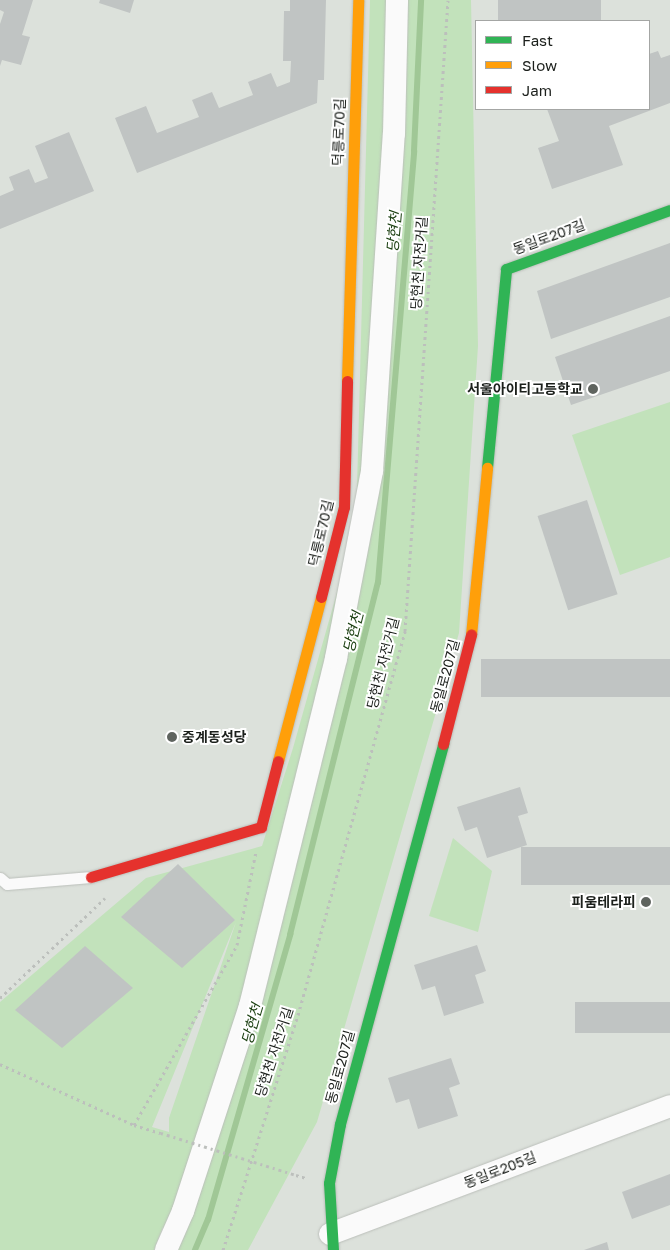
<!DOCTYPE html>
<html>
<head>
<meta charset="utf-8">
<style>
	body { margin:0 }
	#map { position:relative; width:670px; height:1250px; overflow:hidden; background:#dce1db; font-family:"Golos Text","Noto Sans KR",sans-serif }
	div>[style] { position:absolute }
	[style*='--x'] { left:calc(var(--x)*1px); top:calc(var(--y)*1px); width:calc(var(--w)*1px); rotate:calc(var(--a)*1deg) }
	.green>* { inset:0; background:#c2e2bb }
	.stream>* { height:5.5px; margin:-2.75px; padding:0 2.75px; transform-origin:2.75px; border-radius:2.75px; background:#a0c796 }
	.building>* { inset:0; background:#c0c4c3; transform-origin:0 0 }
	.path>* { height:3px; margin-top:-1.5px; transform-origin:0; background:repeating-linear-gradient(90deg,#bcbfbc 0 2.5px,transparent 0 6.5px) }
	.roads { filter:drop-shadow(0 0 1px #bbbfba) drop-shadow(0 0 1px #bbbfba) }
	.lane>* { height:11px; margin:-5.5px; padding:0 5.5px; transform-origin:5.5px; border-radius:5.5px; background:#fafafa }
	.street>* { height:22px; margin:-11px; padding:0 11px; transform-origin:11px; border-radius:11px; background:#fafafa }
	.fast>* { height:11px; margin:-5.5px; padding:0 5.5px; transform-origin:5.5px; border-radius:5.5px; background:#30b455 }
	.slow>* { height:11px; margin:-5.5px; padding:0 5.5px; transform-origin:5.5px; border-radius:5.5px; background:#ff9f0a }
	.jam>* { height:11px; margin:-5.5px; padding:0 5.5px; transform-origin:5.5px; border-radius:5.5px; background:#e5322d }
	.path-bridge>* { height:3px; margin-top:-1.5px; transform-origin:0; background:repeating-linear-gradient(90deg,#bcbfbc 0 2.5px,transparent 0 6.5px) }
	.dots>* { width:14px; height:14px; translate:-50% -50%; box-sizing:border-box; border:2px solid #fff; border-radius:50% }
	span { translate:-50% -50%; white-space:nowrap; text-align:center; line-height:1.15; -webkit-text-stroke:4px #fff; paint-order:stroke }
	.street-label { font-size:14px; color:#1c201c }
	.poi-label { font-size:14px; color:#1c201c; font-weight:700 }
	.right { translate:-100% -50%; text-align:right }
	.left { translate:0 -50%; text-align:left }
	.water-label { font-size:15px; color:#1d4113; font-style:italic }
	.legend { position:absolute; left:475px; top:20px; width:175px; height:90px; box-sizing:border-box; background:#fff; border:1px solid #a4a6a4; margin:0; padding:6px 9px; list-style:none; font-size:15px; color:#1c201c }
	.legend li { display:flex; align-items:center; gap:10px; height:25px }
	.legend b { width:25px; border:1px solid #a4a6a4 }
</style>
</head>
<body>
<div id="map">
	<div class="green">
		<i style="clip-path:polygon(evenodd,370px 0,471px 0,478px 346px,459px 633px,317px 1122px,248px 1250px,162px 1250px,163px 1227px,154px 1250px,0 1250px,0 1002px,146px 878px,262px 846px,293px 748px,356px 525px,370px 0,236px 922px,169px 1118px,169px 1132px,152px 1127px,236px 922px)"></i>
		<i style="clip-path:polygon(670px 402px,670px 557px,620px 575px,572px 435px)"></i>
		<i style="clip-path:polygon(453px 838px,492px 871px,478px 932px,429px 916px)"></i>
	</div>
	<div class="stream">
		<i style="--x:195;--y:1250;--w:33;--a:-67"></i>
		<i style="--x:208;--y:1220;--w:297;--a:-73.9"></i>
		<i style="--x:290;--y:935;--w:363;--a:-76"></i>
		<i style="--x:378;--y:583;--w:433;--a:-85.2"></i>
		<i style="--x:414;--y:151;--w:151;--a:-87.3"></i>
	</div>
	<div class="building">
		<i style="clip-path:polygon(0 0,33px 0,22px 35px,30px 37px,21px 65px,2px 60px,0 66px,0 24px,4px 12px,0 10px)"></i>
		<i style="clip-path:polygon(100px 0,134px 0,130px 13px,99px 3px)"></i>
		<i style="clip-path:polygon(290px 0,326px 0,324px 80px,318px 80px,317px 103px,137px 173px,115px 118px,146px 106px,157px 133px,199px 117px,192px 100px,212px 92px,219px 108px,253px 95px,248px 82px,271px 73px,277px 87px,290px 82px,291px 61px,283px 61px,284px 11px,290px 11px)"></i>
		<i style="left:498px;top:0;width:103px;height:22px"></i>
		<i style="clip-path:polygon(658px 51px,661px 58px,670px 55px,670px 103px,609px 126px,623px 165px,552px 189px,538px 148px,559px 141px,547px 109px,649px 109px,649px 54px)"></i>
		<i style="clip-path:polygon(69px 132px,94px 191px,0 229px,0 196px,14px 190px,9px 177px,29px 169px,35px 183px,48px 178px,35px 146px)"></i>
		<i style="clip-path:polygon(670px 243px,670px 297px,551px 339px,537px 291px)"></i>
		<i style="clip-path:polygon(670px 316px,670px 371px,571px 405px,555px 357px)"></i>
		<i style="left:587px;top:500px;width:99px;height:52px;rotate:72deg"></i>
		<i style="left:670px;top:659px;width:38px;height:189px;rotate:90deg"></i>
		<i style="clip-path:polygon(520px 787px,528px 813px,518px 816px,527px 845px,487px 858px,477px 827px,465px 831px,457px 807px)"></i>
		<i style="left:670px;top:847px;width:38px;height:149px;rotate:90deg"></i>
		<i style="clip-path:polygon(178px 864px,235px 920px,182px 968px,121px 917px)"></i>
		<i style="clip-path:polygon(477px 945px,486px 971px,475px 975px,484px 1003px,444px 1016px,435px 986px,422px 990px,414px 965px)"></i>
		<i style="clip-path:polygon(85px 946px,133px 988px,62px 1048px,15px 1010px)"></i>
		<i style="left:670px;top:1002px;width:31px;height:95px;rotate:90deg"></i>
		<i style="clip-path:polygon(451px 1058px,460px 1084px,449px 1088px,458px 1116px,418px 1129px,409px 1099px,396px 1103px,388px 1078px)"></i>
		<i style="clip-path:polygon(670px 1174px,670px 1205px,632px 1219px,622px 1192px)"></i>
		<i style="clip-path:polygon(607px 1242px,609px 1250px,584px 1250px)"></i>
	</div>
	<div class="path">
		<i style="--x:0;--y:998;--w:145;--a:-43.6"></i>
		<i style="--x:0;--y:1064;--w:147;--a:24.5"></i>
		<i style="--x:134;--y:1125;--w:28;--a:17"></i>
		<i style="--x:134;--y:1125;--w:207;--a:-60.2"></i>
		<i style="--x:237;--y:945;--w:95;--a:-78.5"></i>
		<i style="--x:296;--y:1175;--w:10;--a:17"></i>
		<i style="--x:223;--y:1250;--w:247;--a:-72.3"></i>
		<i style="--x:298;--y:1015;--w:399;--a:-74.4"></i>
		<i style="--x:405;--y:631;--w:632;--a:-86.1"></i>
	</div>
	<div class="roads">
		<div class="lane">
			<i style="--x:0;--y:878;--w:9;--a:41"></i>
			<i style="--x:7;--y:884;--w:84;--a:-4.8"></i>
		</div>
		<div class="street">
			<i style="--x:330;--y:1234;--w:363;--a:-20.6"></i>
			<i style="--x:166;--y:1250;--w:43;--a:-66.4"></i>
			<i style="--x:183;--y:1211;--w:216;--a:-71.9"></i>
			<i style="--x:250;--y:1006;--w:358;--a:-76.1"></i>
			<i style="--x:336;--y:658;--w:190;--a:-79.1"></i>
			<i style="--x:372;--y:471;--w:338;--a:-86.3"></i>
			<i style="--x:394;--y:134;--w:134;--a:-88.7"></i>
		</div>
		<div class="fast">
			<i style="--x:487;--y:468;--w:200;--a:-84.5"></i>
			<i style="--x:506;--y:269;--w:174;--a:-19.8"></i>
			<i style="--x:333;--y:1250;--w:67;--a:-93.4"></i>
			<i style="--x:329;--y:1183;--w:60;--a:-79.4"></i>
			<i style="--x:340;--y:1124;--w:394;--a:-74.8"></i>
		</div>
		<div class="slow">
			<i style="--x:347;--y:381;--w:381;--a:-88.3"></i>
			<i style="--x:471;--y:635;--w:168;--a:-84.5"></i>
			<i style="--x:278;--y:761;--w:170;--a:-75.3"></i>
		</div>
		<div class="jam">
			<i style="--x:321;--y:597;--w:93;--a:-75.7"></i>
			<i style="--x:344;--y:507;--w:126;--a:-88.6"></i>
			<i style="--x:443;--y:744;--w:113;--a:-75.6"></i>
			<i style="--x:91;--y:877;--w:177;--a:-16.4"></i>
			<i style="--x:261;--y:827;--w:68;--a:-75.6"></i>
		</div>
	</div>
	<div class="path-bridge">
		<i style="--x:161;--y:1133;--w:141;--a:17.3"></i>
	</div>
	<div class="dots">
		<i style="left:593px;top:389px;background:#5f645f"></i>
		<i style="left:172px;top:737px;background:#5f645f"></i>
		<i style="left:646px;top:902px;background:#5f645f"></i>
	</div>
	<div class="street-label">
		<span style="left:339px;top:132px;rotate:-88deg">덕릉로70길</span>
		<span style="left:549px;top:237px;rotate:-20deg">동일로207길</span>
		<span style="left:419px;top:263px;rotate:-86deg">당현천 자전거길</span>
		<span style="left:321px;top:533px;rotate:-77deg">덕릉로70길</span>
		<span style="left:383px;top:663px;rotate:-76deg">당현천 자전거길</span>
		<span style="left:445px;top:676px;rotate:-75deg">동일로207길</span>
		<span style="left:274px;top:1052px;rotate:-72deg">당현천 자전거길</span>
		<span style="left:340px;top:1067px;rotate:-75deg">동일로207길</span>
		<span style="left:500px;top:1170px;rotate:-21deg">동일로205길</span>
	</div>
	<div class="poi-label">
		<span class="right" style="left:583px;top:389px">서울아이티고등학교</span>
		<span class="left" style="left:182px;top:737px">중계동성당</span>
		<span class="right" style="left:636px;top:902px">피움테라피</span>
	</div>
	<div class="water-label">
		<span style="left:394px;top:232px;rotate:-85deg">당현천</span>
		<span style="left:353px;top:632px;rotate:-76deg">당현천</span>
		<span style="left:252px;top:1024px;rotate:-74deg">당현천</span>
	</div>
	<ul class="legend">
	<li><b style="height:6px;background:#30b455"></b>Fast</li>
	<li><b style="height:6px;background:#ff9f0a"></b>Slow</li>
	<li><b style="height:6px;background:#e5322d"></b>Jam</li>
	</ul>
</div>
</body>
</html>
